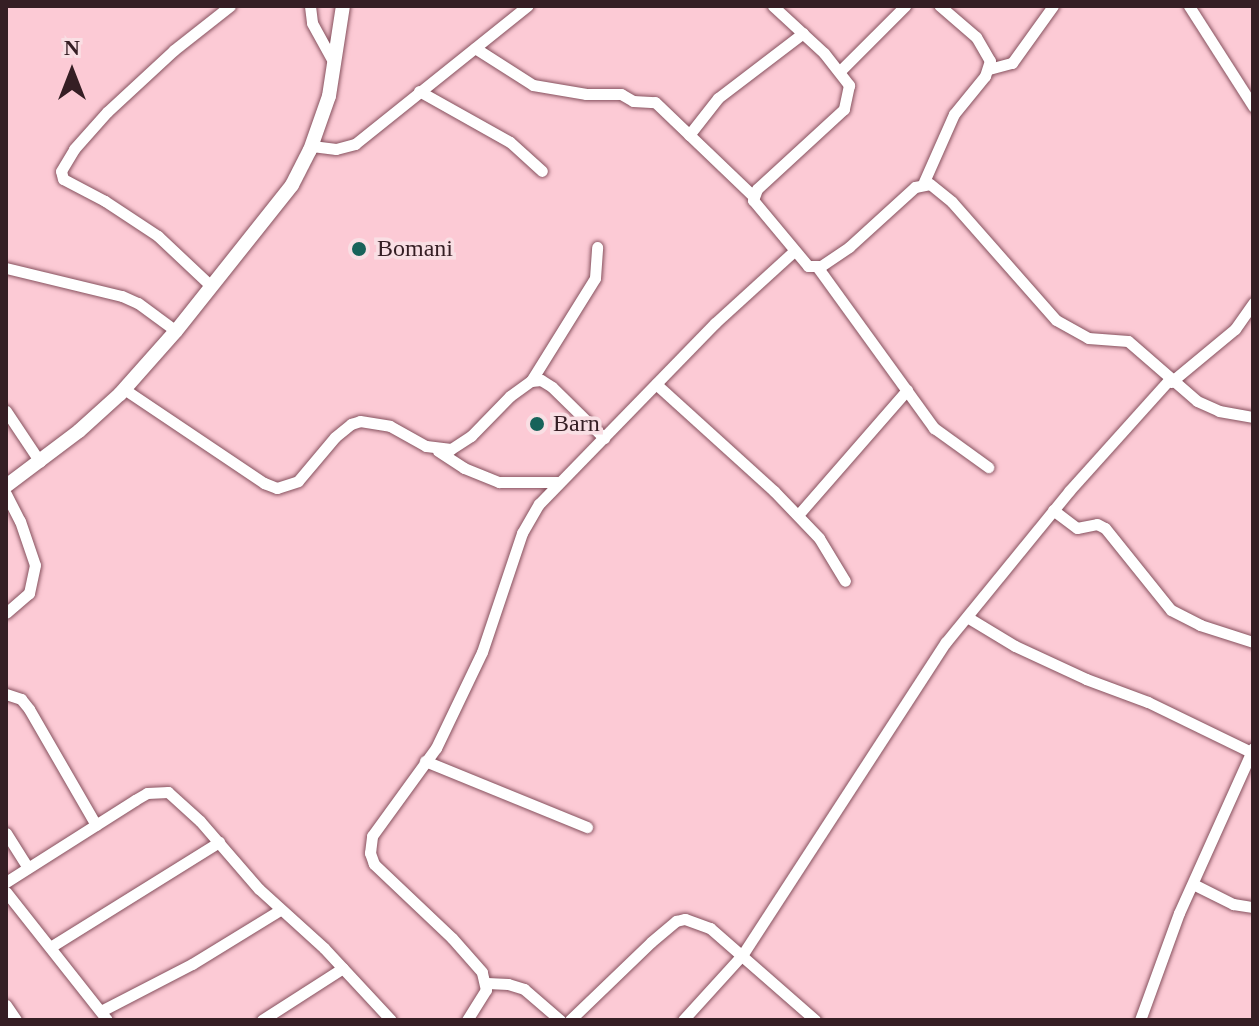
<!DOCTYPE html>
<html>
<head>
<meta charset="utf-8">
<style>
	body { margin:0 }
	#map { position:relative; width:1259px; height:1026px; overflow:hidden; background:#fccad5; font-family:Georgia,serif }
	div>[style] { position:absolute }
	[style*='--x'] { left:calc(var(--x)*1px); top:calc(var(--y)*1px); width:calc(var(--w)*1px); rotate:calc(var(--a)*1deg) }
	.roads { filter:drop-shadow(0 0 2px #86515e) drop-shadow(0 0 2px #86515e) }
	.minor>* { height:11px; margin:-5.5px; padding:0 5.5px; transform-origin:5.5px; border-radius:5.5px; background:#fff }
	.major>* { height:14px; margin:-7px; padding:0 7px; transform-origin:7px; border-radius:7px; background:#fff }
	.dots>* { width:22px; height:22px; translate:-50% -50%; box-sizing:border-box; border:4px solid #f9dfe4; border-radius:50% }
	span { translate:-50% -50%; white-space:nowrap; text-align:center; line-height:1.15; -webkit-text-stroke:7px #f9dfe4; paint-order:stroke }
	.poi-label { font-size:24px; color:#351e24 }
	.left { translate:0 -50%; text-align:left }
	.frame { position:absolute; inset:0; border:8px solid #351e24; pointer-events:none }
	.north { position:absolute; left:32px; top:32px; width:80px; height:80px; -webkit-text-stroke:6px #f9dfe4; paint-order:stroke; rotate:0deg; font-size:22px; font-weight:700; line-height:32px; text-align:center; color:#351e24 }
	.north::after { content:''; display:block; margin:auto; width:28px; height:36px; background:#351e24; clip-path:polygon(50% 0,100% 100%,50% 72%,0 100%) }
</style>
</head>
<body>
<div id="map">
	<div class="roads">
		<div class="minor">
			<i style="--x:310;--y:6;--w:17;--a:83"></i>
			<i style="--x:312;--y:23;--w:46;--a:61.2"></i>
			<i style="--x:773;--y:6;--w:69;--a:42.7"></i>
			<i style="--x:824;--y:53;--w:41;--a:52"></i>
			<i style="--x:849;--y:85;--w:25;--a:102"></i>
			<i style="--x:844;--y:109;--w:118;--a:137.4"></i>
			<i style="--x:757;--y:189;--w:12;--a:110"></i>
			<i style="--x:753;--y:200;--w:86;--a:50.2"></i>
			<i style="--x:808;--y:266;--w:13;--a:0"></i>
			<i style="--x:821;--y:266;--w:34;--a:-34"></i>
			<i style="--x:849;--y:247;--w:89;--a:-42.3"></i>
			<i style="--x:915;--y:187;--w:15;--a:-11"></i>
			<i style="--x:930;--y:184;--w:28;--a:39"></i>
			<i style="--x:952;--y:202;--w:157;--a:48.6"></i>
			<i style="--x:1056;--y:320;--w:37;--a:29"></i>
			<i style="--x:1088;--y:338;--w:40;--a:4.3"></i>
			<i style="--x:1128;--y:341;--w:91;--a:41"></i>
			<i style="--x:1197;--y:401;--w:24;--a:24"></i>
			<i style="--x:1219;--y:411;--w:35;--a:10"></i>
			<i style="--x:1189;--y:6;--w:119;--a:57.4"></i>
			<i style="--x:475;--y:48;--w:69;--a:32.5"></i>
			<i style="--x:533;--y:85;--w:54;--a:9.6"></i>
			<i style="--x:586;--y:94;--w:35;--a:0"></i>
			<i style="--x:621;--y:94;--w:14;--a:30"></i>
			<i style="--x:633;--y:101;--w:22;--a:3"></i>
			<i style="--x:655;--y:102;--w:137;--a:43.8"></i>
			<i style="--x:989;--y:69;--w:24;--a:-15"></i>
			<i style="--x:1012;--y:63;--w:70;--a:-54.3"></i>
			<i style="--x:841;--y:70;--w:91;--a:-45"></i>
			<i style="--x:419;--y:91;--w:104;--a:29.3"></i>
			<i style="--x:510;--y:142;--w:43;--a:42.2"></i>
			<i style="--x:689;--y:135;--w:47;--a:-51.9"></i>
			<i style="--x:718;--y:98;--w:107;--a:-37.4"></i>
			<i style="--x:312;--y:146;--w:24;--a:7"></i>
			<i style="--x:336;--y:149;--w:20;--a:-15"></i>
			<i style="--x:355;--y:144;--w:221;--a:-38.7"></i>
			<i style="--x:923;--y:184;--w:77;--a:-66.1"></i>
			<i style="--x:954;--y:114;--w:49;--a:-50.8"></i>
			<i style="--x:985;--y:76;--w:16;--a:-72"></i>
			<i style="--x:990;--y:61;--w:28;--a:-120"></i>
			<i style="--x:976;--y:37;--w:48;--a:-139.3"></i>
			<i style="--x:6;--y:268;--w:119;--a:13.6"></i>
			<i style="--x:122;--y:296;--w:17;--a:24"></i>
			<i style="--x:138;--y:303;--w:47;--a:36.4"></i>
			<i style="--x:818;--y:268;--w:198;--a:54.1"></i>
			<i style="--x:934;--y:428;--w:67;--a:35.8"></i>
			<i style="--x:211;--y:286;--w:73;--a:-136.7"></i>
			<i style="--x:158;--y:236;--w:64;--a:-146.6"></i>
			<i style="--x:105;--y:201;--w:47;--a:-152.4"></i>
			<i style="--x:63;--y:179;--w:8;--a:-104"></i>
			<i style="--x:61;--y:171;--w:26;--a:-59"></i>
			<i style="--x:74;--y:149;--w:50;--a:-48.3"></i>
			<i style="--x:107;--y:112;--w:91;--a:-42.8"></i>
			<i style="--x:174;--y:50;--w:71;--a:-38.2"></i>
			<i style="--x:531;--y:381;--w:121;--a:-58.1"></i>
			<i style="--x:595;--y:278;--w:31;--a:-86"></i>
			<i style="--x:1171;--y:382;--w:83;--a:-39.6"></i>
			<i style="--x:1235;--y:329;--w:32;--a:-55"></i>
			<i style="--x:656;--y:384;--w:159;--a:42.2"></i>
			<i style="--x:774;--y:491;--w:65;--a:46.2"></i>
			<i style="--x:819;--y:538;--w:50;--a:58.8"></i>
			<i style="--x:124;--y:389;--w:169;--a:33.9"></i>
			<i style="--x:264;--y:483;--w:14;--a:21"></i>
			<i style="--x:277;--y:488;--w:22;--a:-18"></i>
			<i style="--x:298;--y:481;--w:57;--a:-49.9"></i>
			<i style="--x:335;--y:437;--w:21;--a:-39"></i>
			<i style="--x:351;--y:424;--w:9;--a:-18"></i>
			<i style="--x:360;--y:421;--w:30;--a:9"></i>
			<i style="--x:390;--y:426;--w:41;--a:29.1"></i>
			<i style="--x:426;--y:446;--w:25;--a:7"></i>
			<i style="--x:451;--y:449;--w:24;--a:-33"></i>
			<i style="--x:471;--y:436;--w:56;--a:-45.7"></i>
			<i style="--x:510;--y:396;--w:26;--a:-36"></i>
			<i style="--x:531;--y:381;--w:10;--a:-6"></i>
			<i style="--x:541;--y:380;--w:13;--a:32"></i>
			<i style="--x:552;--y:387;--w:73;--a:44.4"></i>
			<i style="--x:6;--y:411;--w:61;--a:56.3"></i>
			<i style="--x:438;--y:451;--w:31;--a:33"></i>
			<i style="--x:464;--y:468;--w:38;--a:22"></i>
			<i style="--x:499;--y:482;--w:60;--a:0"></i>
			<i style="--x:6;--y:494;--w:30;--a:63"></i>
			<i style="--x:20;--y:521;--w:46;--a:71.2"></i>
			<i style="--x:35;--y:565;--w:29;--a:102"></i>
			<i style="--x:29;--y:593;--w:30;--a:139"></i>
			<i style="--x:1053;--y:510;--w:30;--a:37"></i>
			<i style="--x:1077;--y:528;--w:20;--a:-11"></i>
			<i style="--x:1097;--y:524;--w:9;--a:27"></i>
			<i style="--x:1105;--y:528;--w:105;--a:51.2"></i>
			<i style="--x:1171;--y:610;--w:33;--a:27"></i>
			<i style="--x:1200;--y:625;--w:56;--a:17.8"></i>
			<i style="--x:798;--y:515;--w:166;--a:-48.9"></i>
			<i style="--x:967;--y:617;--w:56;--a:31.1"></i>
			<i style="--x:1015;--y:646;--w:78;--a:24.9"></i>
			<i style="--x:1086;--y:679;--w:66;--a:20.4"></i>
			<i style="--x:1148;--y:702;--w:114;--a:25.9"></i>
			<i style="--x:6;--y:694;--w:16;--a:18"></i>
			<i style="--x:21;--y:699;--w:13;--a:51"></i>
			<i style="--x:29;--y:709;--w:134;--a:60"></i>
			<i style="--x:425;--y:761;--w:175;--a:22.2"></i>
			<i style="--x:6;--y:833;--w:41;--a:57.8"></i>
			<i style="--x:6;--y:882;--w:153;--a:-32.4"></i>
			<i style="--x:135;--y:800;--w:14;--a:-30"></i>
			<i style="--x:147;--y:793;--w:21;--a:-3"></i>
			<i style="--x:168;--y:792;--w:43;--a:42.2"></i>
			<i style="--x:200;--y:821;--w:90;--a:49.1"></i>
			<i style="--x:259;--y:889;--w:88;--a:42.2"></i>
			<i style="--x:324;--y:948;--w:98;--a:47.1"></i>
			<i style="--x:1193;--y:884;--w:45;--a:26.6"></i>
			<i style="--x:1233;--y:904;--w:20;--a:9"></i>
			<i style="--x:6;--y:892;--w:163;--a:51.7"></i>
			<i style="--x:52;--y:946;--w:197;--a:-31.9"></i>
			<i style="--x:487;--y:983;--w:21;--a:3"></i>
			<i style="--x:508;--y:984;--w:17;--a:17"></i>
			<i style="--x:524;--y:989;--w:48;--a:40.7"></i>
			<i style="--x:6;--y:1005;--w:18;--a:56"></i>
			<i style="--x:101;--y:1011;--w:102;--a:-27.3"></i>
			<i style="--x:192;--y:964;--w:103;--a:-31.5"></i>
			<i style="--x:262;--y:1020;--w:96;--a:-32.7"></i>
			<i style="--x:467;--y:1020;--w:36;--a:-58"></i>
			<i style="--x:486;--y:990;--w:18;--a:-103"></i>
			<i style="--x:482;--y:972;--w:45;--a:-131.4"></i>
			<i style="--x:452;--y:938;--w:108;--a:-136.5"></i>
			<i style="--x:374;--y:864;--w:12;--a:-110"></i>
			<i style="--x:370;--y:853;--w:17;--a:-83"></i>
			<i style="--x:372;--y:836;--w:109;--a:-54"></i>
			<i style="--x:436;--y:748;--w:106;--a:-64.4"></i>
			<i style="--x:482;--y:652;--w:126;--a:-71.4"></i>
			<i style="--x:522;--y:533;--w:34;--a:-60"></i>
			<i style="--x:539;--y:504;--w:252;--a:-45.8"></i>
			<i style="--x:715;--y:323;--w:107;--a:-42.3"></i>
			<i style="--x:570;--y:1020;--w:112;--a:-43.9"></i>
			<i style="--x:651;--y:942;--w:33;--a:-40"></i>
			<i style="--x:676;--y:921;--w:9;--a:-13"></i>
			<i style="--x:685;--y:919;--w:27;--a:20"></i>
			<i style="--x:710;--y:928;--w:140;--a:41.2"></i>
			<i style="--x:683;--y:1020;--w:89;--a:-47.7"></i>
			<i style="--x:743;--y:954;--w:372;--a:-57"></i>
			<i style="--x:946;--y:642;--w:195;--a:-50.8"></i>
			<i style="--x:1069;--y:491;--w:149;--a:-48"></i>
			<i style="--x:1140;--y:1020;--w:114;--a:-70"></i>
			<i style="--x:1179;--y:913;--w:181;--a:-65.8"></i>
		</div>
		<div class="major">
			<i style="--x:6;--y:486;--w:91;--a:-37"></i>
			<i style="--x:79;--y:431;--w:55;--a:-42.1"></i>
			<i style="--x:120;--y:394;--w:84;--a:-48.4"></i>
			<i style="--x:176;--y:331;--w:186;--a:-51.5"></i>
			<i style="--x:292;--y:185;--w:39;--a:-63"></i>
			<i style="--x:310;--y:150;--w:57;--a:-70.6"></i>
			<i style="--x:329;--y:96;--w:91;--a:-81.2"></i>
		</div>
	</div>
	<div class="dots">
		<i style="left:359px;top:249px;background:#17635a"></i>
		<i style="left:537px;top:424px;background:#17635a"></i>
	</div>
	<div class="poi-label">
		<span class="left" style="left:377px;top:249px">Bomani</span>
		<span class="left" style="left:553px;top:424px">Barn</span>
	</div>
	<div class="frame"></div>
	<div class="north">N</div>
</div>
</body>
</html>
